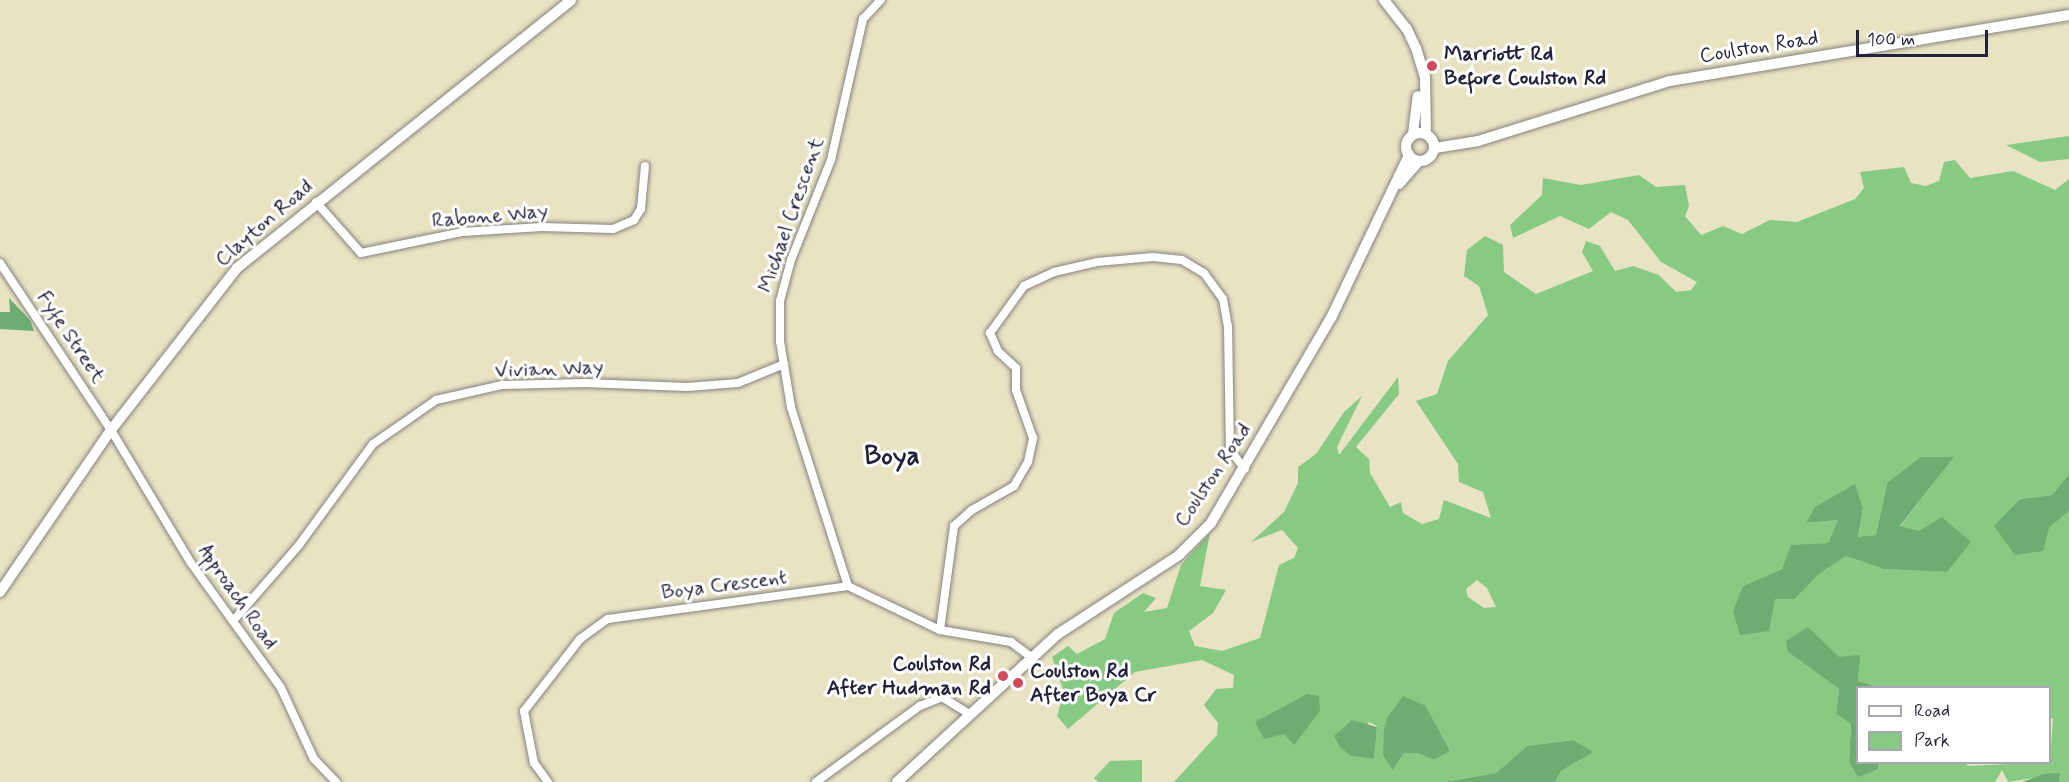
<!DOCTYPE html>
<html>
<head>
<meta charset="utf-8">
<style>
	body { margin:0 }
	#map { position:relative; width:2069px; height:782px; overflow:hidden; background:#e8e3c3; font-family:Mynerve,sans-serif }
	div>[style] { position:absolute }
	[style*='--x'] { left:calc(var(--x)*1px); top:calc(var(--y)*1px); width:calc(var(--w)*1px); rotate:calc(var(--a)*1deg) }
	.green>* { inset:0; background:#86ca83 }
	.forest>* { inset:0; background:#6cae71 }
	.roads { filter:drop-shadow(0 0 2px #85827f) drop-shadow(0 0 2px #85827f) }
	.street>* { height:8px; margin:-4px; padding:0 4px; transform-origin:4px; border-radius:4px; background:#fff }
	.secondary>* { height:10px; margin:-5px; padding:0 5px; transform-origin:5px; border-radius:5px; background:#fff }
	.secondary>.ring { margin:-5px; padding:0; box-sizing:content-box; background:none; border:10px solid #fff; border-radius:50% }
	.dots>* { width:16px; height:16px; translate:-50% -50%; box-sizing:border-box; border:3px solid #fff; border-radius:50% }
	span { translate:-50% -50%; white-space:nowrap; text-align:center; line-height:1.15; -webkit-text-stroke:6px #fff; paint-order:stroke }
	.street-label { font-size:21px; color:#22223b }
	.poi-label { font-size:21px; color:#22223b; font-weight:700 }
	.left { translate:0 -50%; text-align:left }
	.right { translate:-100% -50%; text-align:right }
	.district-label { font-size:27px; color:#22223b; font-weight:700 }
	.legend { position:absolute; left:1856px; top:686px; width:195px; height:78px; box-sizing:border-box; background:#fff; border:2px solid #a7a7b1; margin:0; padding:8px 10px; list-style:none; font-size:18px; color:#22223b }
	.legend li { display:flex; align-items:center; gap:12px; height:30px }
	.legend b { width:30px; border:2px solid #a7a7b1 }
	.scale { position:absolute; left:1856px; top:30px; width:132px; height:27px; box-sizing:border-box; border:3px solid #22223b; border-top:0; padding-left:8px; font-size:18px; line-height:21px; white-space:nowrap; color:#22223b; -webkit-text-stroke:4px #fff; paint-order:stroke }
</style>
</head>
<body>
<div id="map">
	<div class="green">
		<i style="clip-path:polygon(2069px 136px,2069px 159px,2040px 162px,2006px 145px)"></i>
		<i style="clip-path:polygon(evenodd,1955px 160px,1970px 178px,2013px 171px,2055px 190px,2069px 179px,2069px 474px,2052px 495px,2019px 499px,2049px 528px,2069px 511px,2069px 782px,2059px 782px,2060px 774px,2008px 782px,2002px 770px,1995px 782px,1555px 782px,1561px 771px,1594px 752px,1573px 740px,1527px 746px,1496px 773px,1444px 782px,1174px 782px,1217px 735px,1218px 723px,1204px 705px,1216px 689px,1233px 688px,1234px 675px,1202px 660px,1135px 672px,1068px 729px,1057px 716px,1064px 692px,1052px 657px,1068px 646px,1077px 654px,1105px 639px,1114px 613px,1143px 593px,1156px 598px,1144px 612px,1167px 608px,1181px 565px,1210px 533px,1200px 586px,1226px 590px,1213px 613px,1189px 631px,1195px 646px,1222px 651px,1260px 638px,1279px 565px,1294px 558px,1298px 548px,1282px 530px,1251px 542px,1284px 512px,1298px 483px,1298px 467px,1316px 454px,1344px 412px,1362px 396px,1337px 447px,1339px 455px,1398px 377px,1399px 394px,1356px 447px,1369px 459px,1370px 473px,1390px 507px,1401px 502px,1403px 513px,1422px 524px,1439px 519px,1444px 500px,1491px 518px,1483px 492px,1459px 482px,1458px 464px,1416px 401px,1437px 394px,1448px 361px,1488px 315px,1479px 286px,1464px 276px,1467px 250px,1485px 236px,1503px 245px,1504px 272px,1536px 294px,1593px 271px,1582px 252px,1586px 241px,1600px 246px,1615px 271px,1633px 266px,1659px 275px,1676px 292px,1691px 290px,1697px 282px,1661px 262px,1628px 220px,1611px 212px,1589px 229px,1560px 216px,1513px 238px,1510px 225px,1542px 195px,1543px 178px,1581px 185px,1639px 175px,1656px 187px,1685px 185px,1689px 206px,1685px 216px,1701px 235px,1723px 226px,1742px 234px,1770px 220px,1797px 222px,1855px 199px,1864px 188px,1860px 172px,1904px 167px,1911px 183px,1926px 186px,1939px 181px,1944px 162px,1955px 160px,1953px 458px,1900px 527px,1970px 542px,1947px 572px,1883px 569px,1846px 556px,1819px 574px,1795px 599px,1775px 599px,1743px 586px,1782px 569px,1791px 546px,1828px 543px,1838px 520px,1807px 523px,1815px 507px,1845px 493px,1863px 509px,1858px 538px,1876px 535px,1887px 483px,1953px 458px,1955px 160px,1477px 580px,1487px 588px,1496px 607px,1484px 608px,1468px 597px,1466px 589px,1477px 580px,1955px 160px,1808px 627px,1858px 681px,1877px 687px,2050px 688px,2050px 717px,2053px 719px,2050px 762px,1967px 766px,1968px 763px,1879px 763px,1878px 769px,1849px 762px,1851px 724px,1836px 714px,1839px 689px,1788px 652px,1808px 627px,1955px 160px,1426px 706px,1450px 751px,1434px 760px,1418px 753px,1404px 753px,1394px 769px,1426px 706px,1955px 160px,1369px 722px,1377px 726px,1374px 759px,1351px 756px,1369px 722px)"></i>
		<i style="clip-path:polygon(1142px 760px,1142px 782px,1098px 782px,1094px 778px,1110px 761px)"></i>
	</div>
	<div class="forest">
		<i style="clip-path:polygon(9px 298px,30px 320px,34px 331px,0 329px,0 312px,10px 312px)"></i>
		<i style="clip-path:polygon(1921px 457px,1954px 457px,1900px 526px,1919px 531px,1942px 517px,1971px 542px,1947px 572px,1883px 569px,1846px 556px,1819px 574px,1795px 599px,1775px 599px,1769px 631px,1740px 635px,1733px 611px,1743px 586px,1782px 569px,1791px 545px,1828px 543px,1838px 520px,1806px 523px,1815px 507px,1855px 484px,1863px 509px,1858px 537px,1876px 535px,1887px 483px)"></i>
		<i style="clip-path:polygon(2069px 474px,2069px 511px,2049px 528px,2043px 551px,2015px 555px,1994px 526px,2020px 499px,2052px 495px)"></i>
		<i style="clip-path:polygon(1808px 627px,1839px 657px,1860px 655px,1858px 681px,1877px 687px,1858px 688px,1858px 762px,1879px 763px,1878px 769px,1858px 777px,1849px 762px,1851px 724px,1836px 714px,1839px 689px,1788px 652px,1786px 641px)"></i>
		<i style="clip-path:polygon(1307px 694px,1319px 696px,1320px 711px,1294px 745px,1284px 734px,1264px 739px,1255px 722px)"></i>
		<i style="clip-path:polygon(1403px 696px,1426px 706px,1450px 751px,1434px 760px,1418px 753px,1404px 753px,1393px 770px,1383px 755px,1384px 729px,1387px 718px)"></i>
		<i style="clip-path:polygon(1352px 720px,1377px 727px,1374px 759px,1351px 756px,1340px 747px,1334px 736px)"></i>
		<i style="clip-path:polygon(1573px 740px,1594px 752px,1561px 771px,1555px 782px,1444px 782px,1496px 773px,1527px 746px)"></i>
		<i style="clip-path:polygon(2060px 773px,2059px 782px,2022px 782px,2044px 774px)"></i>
	</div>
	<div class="roads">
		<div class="street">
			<i style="--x:316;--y:202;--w:68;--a:48.6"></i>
			<i style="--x:361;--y:253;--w:103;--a:-11.7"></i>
			<i style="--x:462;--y:232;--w:80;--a:-3.6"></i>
			<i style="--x:542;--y:227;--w:71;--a:1.6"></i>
			<i style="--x:613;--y:229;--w:23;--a:-23"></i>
			<i style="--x:634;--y:220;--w:13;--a:-58"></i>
			<i style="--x:641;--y:209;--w:43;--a:-84.7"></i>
			<i style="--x:0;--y:263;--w:201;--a:56.4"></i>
			<i style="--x:111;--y:430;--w:155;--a:59"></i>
			<i style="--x:191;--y:563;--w:154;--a:54.2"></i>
			<i style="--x:281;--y:688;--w:78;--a:65.1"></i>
			<i style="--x:314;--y:759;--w:32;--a:46"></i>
			<i style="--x:848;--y:586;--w:188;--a:-107.7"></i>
			<i style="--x:791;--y:407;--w:67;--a:-99.5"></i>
			<i style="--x:780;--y:341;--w:40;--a:-90"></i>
			<i style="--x:780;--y:301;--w:42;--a:-75"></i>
			<i style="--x:791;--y:260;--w:108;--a:-68.2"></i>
			<i style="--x:831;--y:160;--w:145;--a:-77.2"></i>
			<i style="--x:863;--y:19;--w:26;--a:-47"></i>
			<i style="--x:233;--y:621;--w:101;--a:-49"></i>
			<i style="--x:299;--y:545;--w:125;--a:-53.8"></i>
			<i style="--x:373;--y:444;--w:77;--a:-34.9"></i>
			<i style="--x:436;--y:400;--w:68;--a:-12.8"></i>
			<i style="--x:502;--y:385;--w:83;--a:-1.4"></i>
			<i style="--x:585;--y:383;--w:102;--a:2.2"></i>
			<i style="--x:687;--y:387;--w:51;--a:-4.5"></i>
			<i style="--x:738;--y:383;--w:50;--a:-22.4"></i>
			<i style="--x:940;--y:630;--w:105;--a:-82.3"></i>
			<i style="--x:954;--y:526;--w:24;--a:-42"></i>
			<i style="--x:972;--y:510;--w:48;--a:-29.7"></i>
			<i style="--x:1014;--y:486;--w:28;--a:-60"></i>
			<i style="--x:1028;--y:462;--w:25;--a:-78"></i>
			<i style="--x:1033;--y:438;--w:51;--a:-109.5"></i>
			<i style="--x:1016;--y:390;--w:22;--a:-90"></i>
			<i style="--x:1016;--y:368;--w:25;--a:-137"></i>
			<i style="--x:998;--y:351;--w:20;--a:-114"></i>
			<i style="--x:990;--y:333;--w:58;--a:-54.1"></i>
			<i style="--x:1024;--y:286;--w:33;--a:-25"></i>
			<i style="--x:1054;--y:272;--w:44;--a:-13.1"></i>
			<i style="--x:1097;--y:262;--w:56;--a:-5.1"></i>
			<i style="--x:1153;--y:257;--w:29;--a:6"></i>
			<i style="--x:1182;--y:260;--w:26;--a:31"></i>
			<i style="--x:1204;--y:273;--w:32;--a:54"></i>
			<i style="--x:1223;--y:299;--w:27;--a:80"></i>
			<i style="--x:1228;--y:326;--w:124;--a:89.1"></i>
			<i style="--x:1230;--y:450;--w:24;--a:52"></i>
			<i style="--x:548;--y:782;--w:24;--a:-126"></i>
			<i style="--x:534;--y:763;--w:53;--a:-100.9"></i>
			<i style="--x:524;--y:711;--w:91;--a:-52.1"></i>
			<i style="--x:580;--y:639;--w:34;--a:-36"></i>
			<i style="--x:608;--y:619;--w:242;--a:-7.8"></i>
			<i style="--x:848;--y:586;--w:102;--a:25.6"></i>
			<i style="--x:940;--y:630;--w:72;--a:9.6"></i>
			<i style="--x:1011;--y:642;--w:25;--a:37"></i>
			<i style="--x:816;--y:782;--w:129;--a:-36.2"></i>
			<i style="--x:920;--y:706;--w:24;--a:-22"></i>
			<i style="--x:942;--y:697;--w:31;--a:32"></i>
		</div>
		<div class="secondary">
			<i style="--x:1384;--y:0;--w:37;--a:52"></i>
			<i style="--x:1407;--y:29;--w:21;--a:65"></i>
			<i style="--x:1416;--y:48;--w:30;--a:73"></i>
			<i style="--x:1425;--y:77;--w:56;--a:89"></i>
			<i class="ring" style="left:1406px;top:133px;width:18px;height:18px"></i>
			<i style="--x:1413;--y:134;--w:38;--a:-83"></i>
			<i style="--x:1435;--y:148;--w:44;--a:-9.2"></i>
			<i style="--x:1478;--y:141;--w:201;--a:-17.4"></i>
			<i style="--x:1670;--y:81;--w:404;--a:-9.4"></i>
			<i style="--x:1399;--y:184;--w:30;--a:-49"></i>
			<i style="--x:0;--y:592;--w:196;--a:-55.6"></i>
			<i style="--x:111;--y:430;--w:205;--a:-52.1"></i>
			<i style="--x:237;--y:268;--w:428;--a:-38.7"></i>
			<i style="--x:897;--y:782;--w:219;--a:-42.6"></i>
			<i style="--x:1058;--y:634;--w:145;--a:-33.1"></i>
			<i style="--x:1179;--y:555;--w:45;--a:-45"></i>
			<i style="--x:1211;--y:523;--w:238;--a:-59.7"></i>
			<i style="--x:1331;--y:318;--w:181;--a:-64.4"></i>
		</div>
	</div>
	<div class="dots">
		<i style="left:1432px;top:66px;background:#d1495b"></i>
		<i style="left:1003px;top:676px;background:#d1495b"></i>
		<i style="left:1018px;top:683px;background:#d1495b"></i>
	</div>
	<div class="street-label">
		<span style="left:1759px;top:47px;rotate:-9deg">Coulston Road</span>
		<span style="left:791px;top:215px;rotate:-71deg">Michael Crescent</span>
		<span style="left:490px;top:216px;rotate:-5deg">Rabone Way</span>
		<span style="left:264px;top:223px;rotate:-41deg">Clayton Road</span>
		<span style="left:71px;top:337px;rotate:56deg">Fyfe Street</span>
		<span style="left:549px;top:369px;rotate:-2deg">Vivian Way</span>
		<span style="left:1213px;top:475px;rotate:-56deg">Coulston Road</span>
		<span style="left:724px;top:585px;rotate:-7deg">Boya Crescent</span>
		<span style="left:238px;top:597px;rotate:55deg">Approach Road</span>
	</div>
	<div class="poi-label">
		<span class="left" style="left:1444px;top:66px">Marriott Rd<br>Before Coulston Rd</span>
		<span class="right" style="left:991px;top:676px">Coulston Rd<br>After Hudman Rd</span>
		<span class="left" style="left:1030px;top:683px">Coulston Rd<br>After Boya Cr</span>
	</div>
	<div class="district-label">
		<span style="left:892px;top:457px">Boya</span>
	</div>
	<ul class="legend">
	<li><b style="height:8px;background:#fff"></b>Road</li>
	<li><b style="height:16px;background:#86ca83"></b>Park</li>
	</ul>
	<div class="scale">100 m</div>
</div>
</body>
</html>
